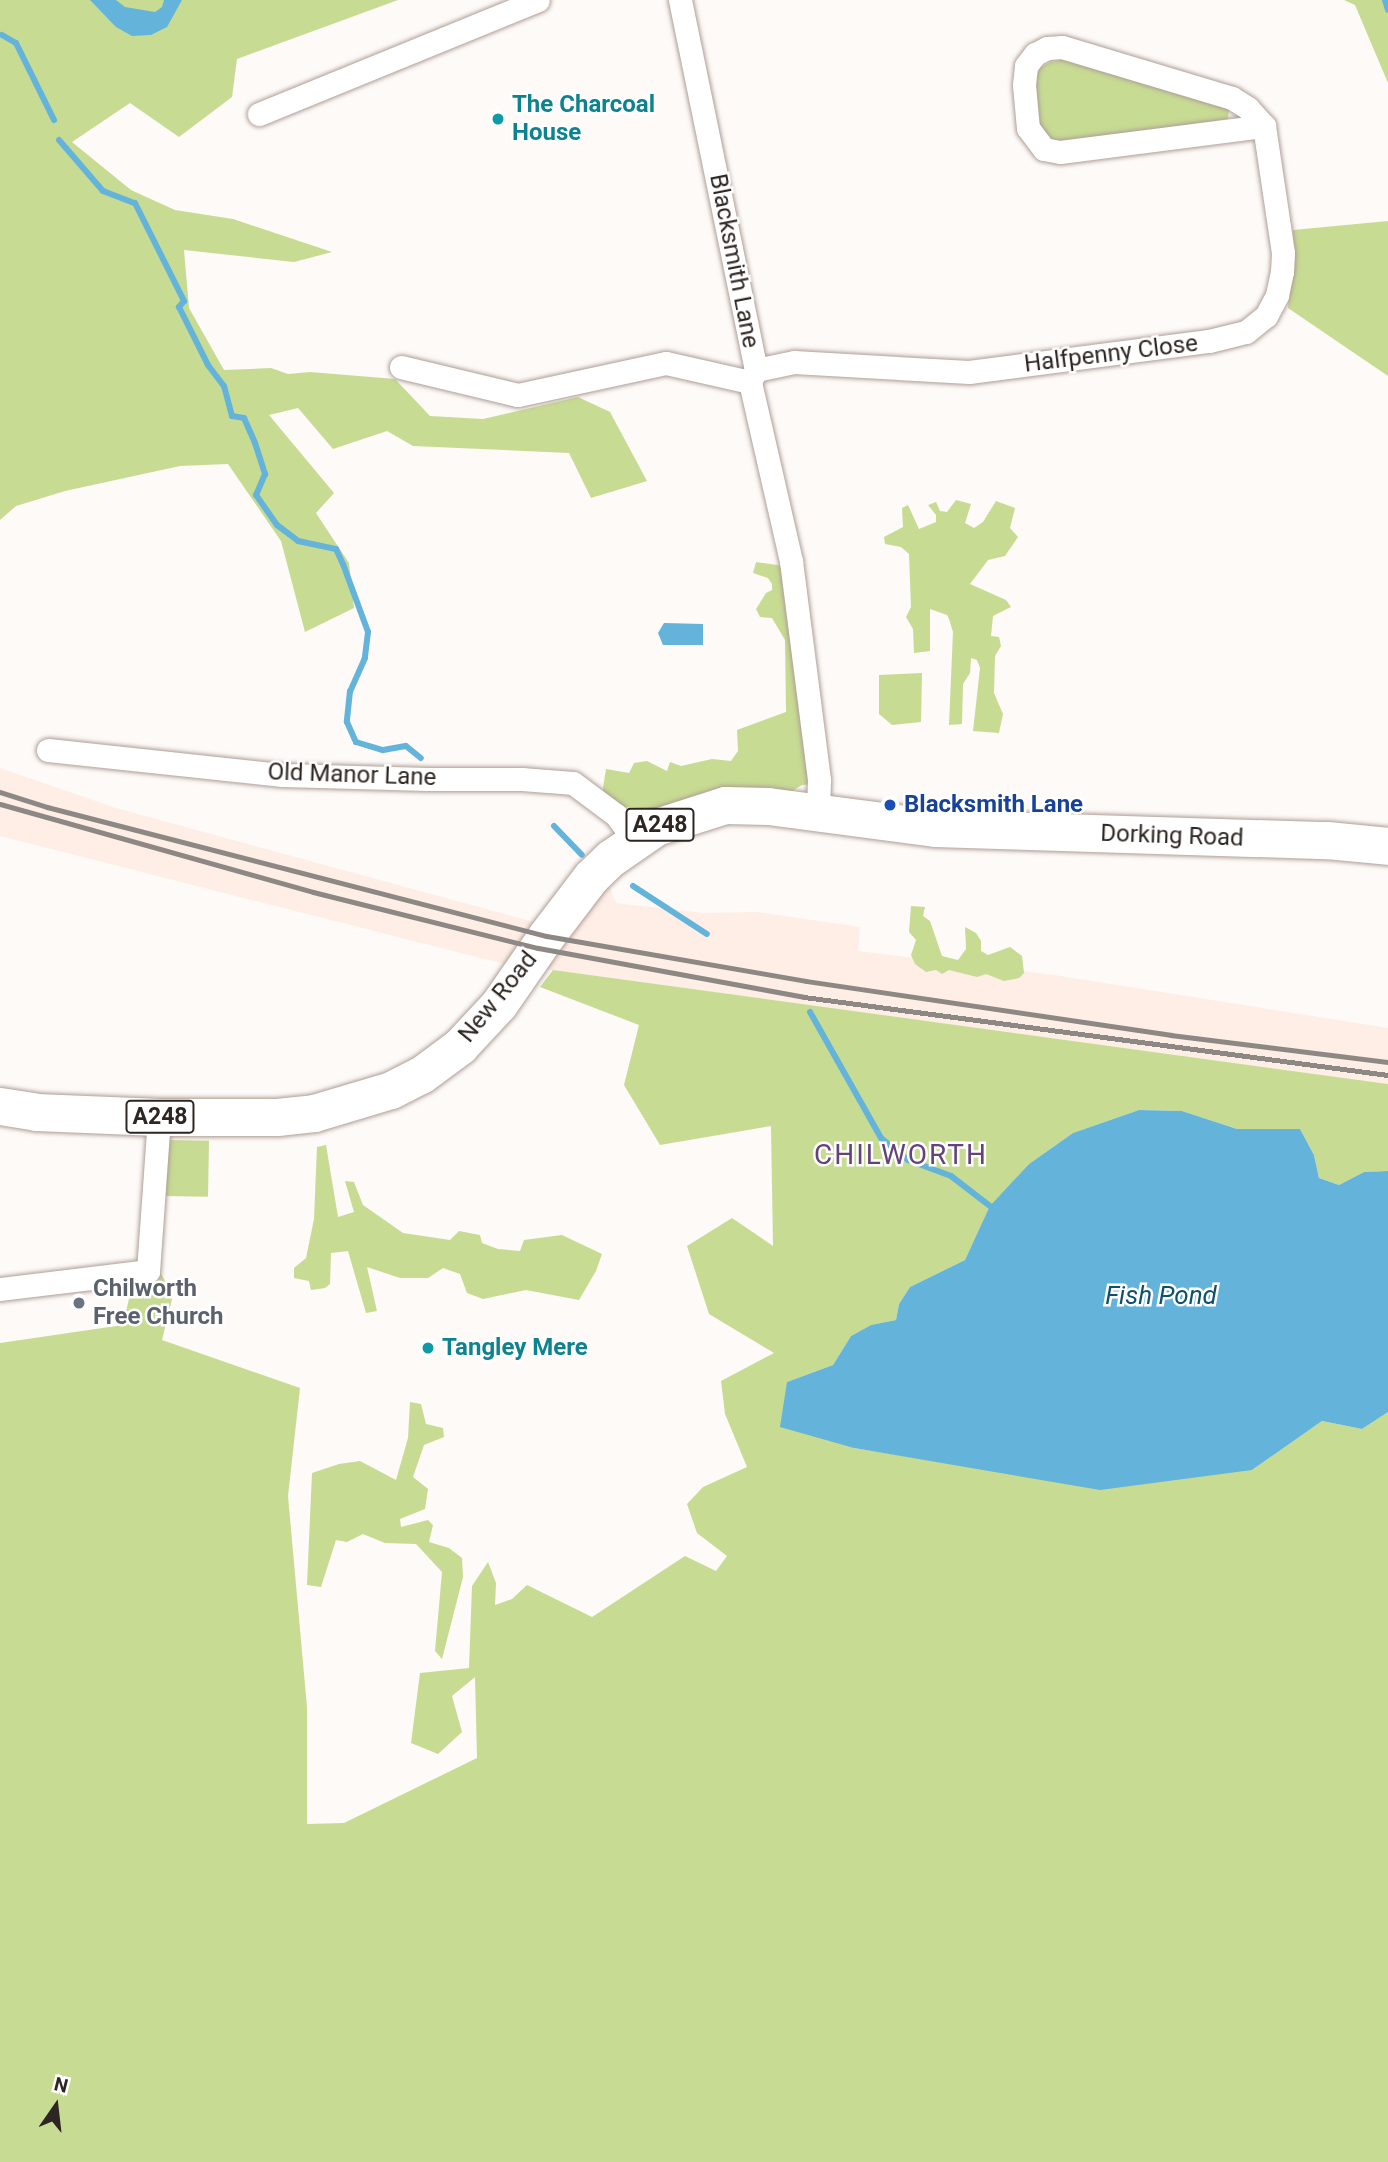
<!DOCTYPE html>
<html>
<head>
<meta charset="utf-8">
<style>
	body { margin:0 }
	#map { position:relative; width:1388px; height:2162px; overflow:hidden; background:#fdfaf8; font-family:Roboto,sans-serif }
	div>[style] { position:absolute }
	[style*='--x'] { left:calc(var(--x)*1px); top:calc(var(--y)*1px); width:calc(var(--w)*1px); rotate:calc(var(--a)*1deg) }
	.built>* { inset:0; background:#feeee6 }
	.green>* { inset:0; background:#c7db93; transform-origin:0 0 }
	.water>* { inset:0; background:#63b3db }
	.stream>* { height:6px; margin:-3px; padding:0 3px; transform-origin:3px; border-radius:3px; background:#63b3db }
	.roads { filter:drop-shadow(0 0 2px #af9e95) drop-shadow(0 0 2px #af9e95) }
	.minor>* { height:23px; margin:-11.5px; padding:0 11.5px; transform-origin:11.5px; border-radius:11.5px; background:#fff }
	.primary>* { height:37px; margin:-18.5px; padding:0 18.5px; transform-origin:18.5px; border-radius:18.5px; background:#fff }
	.rail>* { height:5px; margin:-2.5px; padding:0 2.5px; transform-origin:2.5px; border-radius:2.5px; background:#8e8885 }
	.dots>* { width:19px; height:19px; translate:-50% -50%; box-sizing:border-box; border:4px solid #fff; border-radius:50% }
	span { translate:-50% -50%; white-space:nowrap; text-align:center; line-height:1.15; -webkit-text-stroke:5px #fff; paint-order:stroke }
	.shield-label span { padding:2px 5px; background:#fff; border:2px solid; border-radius:5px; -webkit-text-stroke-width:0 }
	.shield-label { font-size:23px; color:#2d2622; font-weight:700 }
	.culture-label { font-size:24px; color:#0d838f; font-weight:700 }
	.left { translate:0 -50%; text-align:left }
	.street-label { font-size:24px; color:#2d2622 }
	.transit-label { font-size:24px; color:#164399; font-weight:700 }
	.worship-label { font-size:24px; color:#5b616d; font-weight:700 }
	.water-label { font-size:26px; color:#0f516c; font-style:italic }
	.quarter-label { font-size:28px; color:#65427c; letter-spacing:2px }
	.north { position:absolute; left:21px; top:2071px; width:70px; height:70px; -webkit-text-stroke:5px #fff; paint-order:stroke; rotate:14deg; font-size:19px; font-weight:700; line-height:28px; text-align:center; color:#2d2622 }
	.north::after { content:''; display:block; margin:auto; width:24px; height:32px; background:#2d2622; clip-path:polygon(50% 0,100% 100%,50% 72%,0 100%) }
</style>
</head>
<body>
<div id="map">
	<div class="built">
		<i style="clip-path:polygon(0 768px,116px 808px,552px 927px,607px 880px,616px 903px,704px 913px,756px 912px,860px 927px,858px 951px,1054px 975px,1388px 1028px,1388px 1084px,501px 963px,0 836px)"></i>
	</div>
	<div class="green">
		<i style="clip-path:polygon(0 0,398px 0,237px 59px,232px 97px,179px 137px,130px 103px,72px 142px,131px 190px,175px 210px,233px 219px,332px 252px,294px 262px,184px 250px,189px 308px,224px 370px,271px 368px,288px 374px,310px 372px,395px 379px,430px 416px,483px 419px,578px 397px,610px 412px,647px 481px,591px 498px,569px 453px,413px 446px,387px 431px,333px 449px,298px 408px,269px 415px,334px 493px,316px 513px,349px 563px,354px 608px,305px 632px,281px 541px,228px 464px,180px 466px,65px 491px,16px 506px,0 520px)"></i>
		<i style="clip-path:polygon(1344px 0,1388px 0,1388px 83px,1355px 5px)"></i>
		<i style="clip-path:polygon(1066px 59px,1229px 109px,1228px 119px,1056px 144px,1039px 131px,1032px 86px,1040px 68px,1050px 62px)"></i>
		<i style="clip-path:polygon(1388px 221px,1388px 376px,1288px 308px,1293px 230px)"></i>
		<i style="clip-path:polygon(956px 500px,971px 504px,965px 523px,974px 528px,983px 522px,996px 501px,1015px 508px,1010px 528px,1018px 537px,1005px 556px,988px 560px,970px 584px,1006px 600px,1011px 607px,993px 616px,991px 636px,999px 637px,1001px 646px,995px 656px,994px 693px,1003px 714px,999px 733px,973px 731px,980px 668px,977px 660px,971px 658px,970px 673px,963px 684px,962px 724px,949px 725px,953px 632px,949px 619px,947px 615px,930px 609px,930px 651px,914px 653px,913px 629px,906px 617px,911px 607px,909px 554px,901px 547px,885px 544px,884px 537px,903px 527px,902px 508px,908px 505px,919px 529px,936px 522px,936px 515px,928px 505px,936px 502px,940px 511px,947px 512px)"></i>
		<i style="clip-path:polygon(756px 562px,784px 566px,813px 784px,802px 785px,784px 796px,655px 809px,625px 807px,617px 815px,600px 807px,606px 769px,629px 773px,634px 763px,647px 761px,667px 771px,670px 762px,681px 766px,712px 759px,731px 761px,738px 751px,737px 730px,786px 712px,785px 640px,772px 618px,760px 617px,756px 609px,766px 593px,772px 590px,772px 584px,768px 578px,753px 573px)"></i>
		<i style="clip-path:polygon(922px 673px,921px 722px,892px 725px,879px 714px,879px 675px)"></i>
		<i style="clip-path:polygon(911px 906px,925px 907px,923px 916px,930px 921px,942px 956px,958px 960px,966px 949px,965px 927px,976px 933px,981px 941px,981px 951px,988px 955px,1010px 947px,1022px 956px,1024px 973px,1019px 978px,1004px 981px,986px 974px,977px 977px,949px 970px,942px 974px,936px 970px,926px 972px,915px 964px,911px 955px,916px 940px,909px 932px)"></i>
		<i style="clip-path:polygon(553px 970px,1388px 1084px,1388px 1171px,1364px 1172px,1339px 1185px,1319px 1178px,1314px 1155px,1300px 1129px,1237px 1129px,1182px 1111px,1139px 1110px,1073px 1133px,1029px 1164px,991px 1206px,965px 1260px,910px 1287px,899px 1304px,896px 1320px,871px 1325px,851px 1336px,833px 1365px,787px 1382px,854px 1448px,940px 1462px,1252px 1470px,1322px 1421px,1362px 1429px,1388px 1412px,1388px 2162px,0 2162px,0 1343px,123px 1325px,130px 1294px,154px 1261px,173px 1295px,162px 1340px,300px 1388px,288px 1496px,307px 1707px,307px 1824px,344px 1823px,477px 1758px,475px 1677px,452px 1696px,462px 1732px,438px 1754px,411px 1743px,420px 1673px,469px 1668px,472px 1586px,488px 1562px,496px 1583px,495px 1605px,512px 1599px,527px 1585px,592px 1617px,685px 1556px,716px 1571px,727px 1556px,697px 1533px,687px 1504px,703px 1487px,747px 1467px,725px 1414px,721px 1381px,774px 1353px,709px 1314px,687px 1246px,732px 1218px,773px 1246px,771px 1126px,660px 1145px,624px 1085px,639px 1025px,540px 987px)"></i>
		<i style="left:166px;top:1140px;width:43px;height:56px;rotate:1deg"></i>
		<i style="clip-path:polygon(326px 1145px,338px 1217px,354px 1212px,345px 1181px,354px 1182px,363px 1205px,403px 1233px,450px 1240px,459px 1231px,480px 1235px,482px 1243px,498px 1249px,520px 1251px,524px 1240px,562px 1235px,602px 1254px,596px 1271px,579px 1300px,526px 1290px,483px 1299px,467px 1293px,460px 1274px,443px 1268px,428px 1278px,400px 1278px,367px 1267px,377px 1311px,366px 1313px,348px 1251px,331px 1253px,330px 1284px,325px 1288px,311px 1290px,309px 1281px,294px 1278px,294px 1268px,306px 1258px,314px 1219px,317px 1147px)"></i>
		<i style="clip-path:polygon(410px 1402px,421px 1404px,426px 1424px,443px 1428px,444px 1437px,424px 1445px,413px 1477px,428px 1489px,425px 1509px,400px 1519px,401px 1527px,428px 1520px,433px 1525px,429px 1542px,449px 1548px,462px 1558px,463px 1577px,442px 1659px,435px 1651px,442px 1572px,416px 1544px,385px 1543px,363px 1534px,347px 1542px,336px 1540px,321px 1587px,307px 1585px,312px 1473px,339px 1464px,360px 1461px,396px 1480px,408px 1438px)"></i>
	</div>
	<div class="water">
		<i style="clip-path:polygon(90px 0,116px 0,125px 7px,155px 12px,162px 7px,164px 0,182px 0,167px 27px,151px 35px,132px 36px,116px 27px)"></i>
		<i style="clip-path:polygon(664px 623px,703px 624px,703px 645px,663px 645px,658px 633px)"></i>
		<i style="clip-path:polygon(1139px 1110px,1182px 1111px,1237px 1129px,1300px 1129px,1314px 1155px,1319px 1178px,1339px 1185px,1364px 1172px,1388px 1171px,1388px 1412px,1362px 1429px,1322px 1421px,1252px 1470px,1100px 1490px,854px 1448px,780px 1427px,787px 1382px,833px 1365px,851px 1336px,871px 1325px,896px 1320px,899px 1304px,910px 1287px,965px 1260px,990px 1206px,1029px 1164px,1073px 1133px)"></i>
	</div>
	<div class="stream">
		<i style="--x:1385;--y:0;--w:10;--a:73"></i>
		<i style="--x:2;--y:35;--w:16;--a:30"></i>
		<i style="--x:16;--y:43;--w:86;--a:63.7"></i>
		<i style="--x:59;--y:140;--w:67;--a:49.2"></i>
		<i style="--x:103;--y:191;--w:34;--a:21"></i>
		<i style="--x:135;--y:203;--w:110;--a:63.4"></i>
		<i style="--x:184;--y:301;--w:8;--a:130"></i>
		<i style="--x:179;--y:307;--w:65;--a:63.4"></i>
		<i style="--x:208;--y:365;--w:26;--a:53"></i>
		<i style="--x:224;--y:386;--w:31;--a:75"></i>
		<i style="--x:232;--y:416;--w:12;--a:9"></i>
		<i style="--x:244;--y:418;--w:27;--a:66"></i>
		<i style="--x:255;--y:443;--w:33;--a:72"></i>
		<i style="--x:265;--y:474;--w:23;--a:113"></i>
		<i style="--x:256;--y:495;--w:37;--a:55"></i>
		<i style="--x:277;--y:525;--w:26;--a:37"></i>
		<i style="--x:298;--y:541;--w:39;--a:12"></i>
		<i style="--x:336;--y:549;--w:17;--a:65"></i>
		<i style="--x:343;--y:564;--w:72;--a:69.8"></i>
		<i style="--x:368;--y:632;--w:26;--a:97"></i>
		<i style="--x:365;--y:658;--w:36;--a:114"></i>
		<i style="--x:350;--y:691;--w:31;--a:96"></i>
		<i style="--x:347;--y:722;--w:22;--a:66"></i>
		<i style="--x:356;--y:742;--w:28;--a:17"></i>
		<i style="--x:383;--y:750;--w:23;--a:-10"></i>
		<i style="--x:406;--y:746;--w:19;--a:39"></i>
		<i style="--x:554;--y:826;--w:40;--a:46"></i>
		<i style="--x:633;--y:886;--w:88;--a:33"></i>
		<i style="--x:810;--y:1012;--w:145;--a:60.6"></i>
		<i style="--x:881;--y:1138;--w:35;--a:39"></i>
		<i style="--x:908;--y:1160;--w:46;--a:20.4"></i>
		<i style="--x:951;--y:1176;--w:49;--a:37.6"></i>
	</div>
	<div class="roads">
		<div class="minor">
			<i style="--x:680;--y:0;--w:378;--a:78.4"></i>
			<i style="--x:756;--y:370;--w:13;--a:117"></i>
			<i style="--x:750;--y:382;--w:184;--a:77.1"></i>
			<i style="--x:791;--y:561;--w:221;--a:82.7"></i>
			<i style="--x:819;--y:780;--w:33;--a:92"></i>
			<i style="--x:259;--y:114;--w:301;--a:-22.2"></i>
			<i style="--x:401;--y:367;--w:120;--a:13.5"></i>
			<i style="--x:518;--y:395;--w:151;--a:-12.2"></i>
			<i style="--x:666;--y:363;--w:86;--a:12.7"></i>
			<i style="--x:756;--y:370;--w:39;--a:-12"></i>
			<i style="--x:794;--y:362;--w:175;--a:3.3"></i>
			<i style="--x:969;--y:372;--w:242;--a:-7.4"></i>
			<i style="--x:1209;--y:341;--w:38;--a:-14"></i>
			<i style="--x:1246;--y:332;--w:26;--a:-39"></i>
			<i style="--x:1266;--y:316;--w:24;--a:-62"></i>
			<i style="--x:1277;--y:295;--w:24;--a:-78"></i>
			<i style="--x:1282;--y:272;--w:19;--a:-87"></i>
			<i style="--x:1283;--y:253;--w:128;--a:-98.5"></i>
			<i style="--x:1264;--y:126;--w:24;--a:-132"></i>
			<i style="--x:1248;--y:108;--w:19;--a:-148"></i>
			<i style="--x:1232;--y:98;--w:177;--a:-163.3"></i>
			<i style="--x:1062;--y:47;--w:15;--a:176"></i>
			<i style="--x:1047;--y:48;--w:13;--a:153"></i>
			<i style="--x:1035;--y:54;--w:15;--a:127"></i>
			<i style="--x:1026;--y:66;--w:19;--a:96"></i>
			<i style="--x:1024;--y:85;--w:43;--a:84.7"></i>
			<i style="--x:1028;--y:128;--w:26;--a:53"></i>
			<i style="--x:1044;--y:149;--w:16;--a:11"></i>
			<i style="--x:1060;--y:152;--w:206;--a:-7.3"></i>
			<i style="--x:48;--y:750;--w:236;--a:6.1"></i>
			<i style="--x:283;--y:775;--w:144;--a:1.6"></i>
			<i style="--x:427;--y:779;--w:95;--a:0"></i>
			<i style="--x:522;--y:779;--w:51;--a:4.5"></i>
			<i style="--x:573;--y:783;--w:54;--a:36.7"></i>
			<i style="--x:616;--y:815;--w:31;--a:54"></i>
			<i style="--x:0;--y:1289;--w:149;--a:-6.9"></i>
			<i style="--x:148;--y:1271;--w:154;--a:-85.9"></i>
		</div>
		<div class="primary">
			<i style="--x:0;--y:1106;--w:36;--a:9"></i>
			<i style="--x:36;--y:1112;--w:123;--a:2.3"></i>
			<i style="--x:159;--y:1117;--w:118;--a:0"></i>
			<i style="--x:277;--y:1117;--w:37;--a:-6"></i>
			<i style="--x:314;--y:1113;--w:80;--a:-16.6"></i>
			<i style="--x:391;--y:1090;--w:34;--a:-27"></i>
			<i style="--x:421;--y:1075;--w:49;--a:-36.6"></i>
			<i style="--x:460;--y:1046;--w:57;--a:-47.1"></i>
			<i style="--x:499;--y:1004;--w:83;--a:-55.3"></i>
			<i style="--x:546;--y:936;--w:74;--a:-52.7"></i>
			<i style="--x:591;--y:877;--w:28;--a:-44"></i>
			<i style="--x:611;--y:858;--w:55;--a:-34.6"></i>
			<i style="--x:656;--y:827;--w:72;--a:-17.7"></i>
			<i style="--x:725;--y:805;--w:43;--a:1.3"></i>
			<i style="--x:768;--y:806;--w:168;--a:7.5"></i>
			<i style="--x:935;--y:828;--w:392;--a:1.8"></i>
			<i style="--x:1327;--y:840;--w:61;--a:5.6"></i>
		</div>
	</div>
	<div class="rail">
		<i style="--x:0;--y:792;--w:49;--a:17.7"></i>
		<i style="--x:47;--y:807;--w:515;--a:14.49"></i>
		<i style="--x:546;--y:936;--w:264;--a:9.8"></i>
		<i style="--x:806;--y:981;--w:369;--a:8.4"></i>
		<i style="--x:1171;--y:1035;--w:219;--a:7.1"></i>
		<i style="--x:0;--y:804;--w:325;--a:15.7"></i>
		<i style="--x:313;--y:892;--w:232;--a:14"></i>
		<i style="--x:538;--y:948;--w:270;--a:10.4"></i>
		<i style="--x:804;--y:997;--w:589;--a:7.61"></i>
	</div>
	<div class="dots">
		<i style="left:498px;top:119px;background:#0f9aa8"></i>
		<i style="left:890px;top:805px;background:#1a4fb4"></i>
		<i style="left:79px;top:1303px;background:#6b7280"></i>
		<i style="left:428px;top:1348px;background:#0f9aa8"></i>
	</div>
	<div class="shield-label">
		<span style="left:660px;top:825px">A248</span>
		<span style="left:160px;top:1117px">A248</span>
	</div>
	<div class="culture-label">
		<span class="left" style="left:512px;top:119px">The Charcoal<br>House</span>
		<span class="left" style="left:442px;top:1348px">Tangley Mere</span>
	</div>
	<div class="street-label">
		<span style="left:734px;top:261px;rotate:79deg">Blacksmith Lane</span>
		<span style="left:1111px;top:354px;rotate:-7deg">Halfpenny Close</span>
		<span style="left:352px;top:775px;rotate:2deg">Old Manor Lane</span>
		<span style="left:1172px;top:836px;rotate:2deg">Dorking Road</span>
		<span style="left:498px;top:997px;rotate:-51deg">New Road</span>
	</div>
	<div class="transit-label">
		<span class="left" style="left:904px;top:805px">Blacksmith Lane</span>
	</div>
	<div class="worship-label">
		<span class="left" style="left:93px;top:1303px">Chilworth<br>Free Church</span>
	</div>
	<div class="water-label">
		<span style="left:1161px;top:1296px">Fish Pond</span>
	</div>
	<div class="quarter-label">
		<span style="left:901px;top:1155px">CHILWORTH</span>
	</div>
	<div class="north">N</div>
</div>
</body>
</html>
